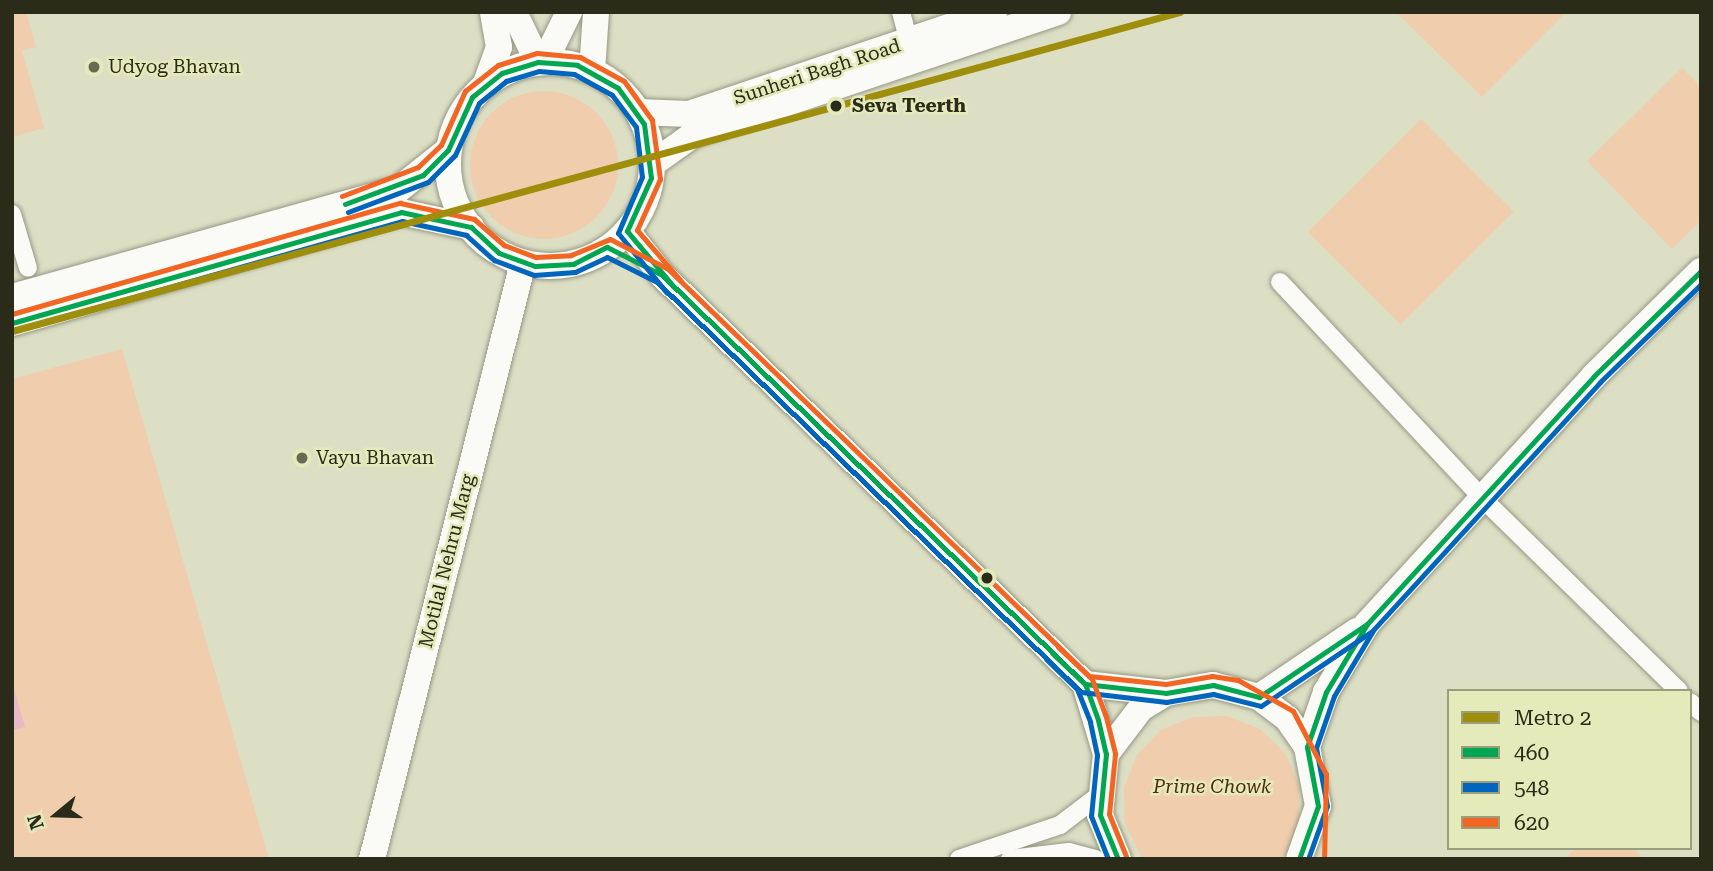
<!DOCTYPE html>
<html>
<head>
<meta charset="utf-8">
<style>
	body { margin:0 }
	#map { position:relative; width:1713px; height:871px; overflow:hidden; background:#dddfc5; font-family:"Roboto Serif",serif }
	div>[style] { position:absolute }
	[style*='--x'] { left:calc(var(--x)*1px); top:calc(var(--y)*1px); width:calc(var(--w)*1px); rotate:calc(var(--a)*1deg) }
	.green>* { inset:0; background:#efcdad; transform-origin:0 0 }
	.round { border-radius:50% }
	.water>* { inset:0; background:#e9b9c6 }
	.roads { filter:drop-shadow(0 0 2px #969884) drop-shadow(0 0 2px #969884) }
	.street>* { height:18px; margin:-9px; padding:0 9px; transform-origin:9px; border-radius:9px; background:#fafaf6 }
	.secondary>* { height:26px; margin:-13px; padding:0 13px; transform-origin:13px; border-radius:13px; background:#fafaf6 }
	.secondary>.ring { margin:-13px; padding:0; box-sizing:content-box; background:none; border:26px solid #fafaf6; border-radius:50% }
	.bus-1>* { height:5px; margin:-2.5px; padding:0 2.5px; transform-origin:2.5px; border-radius:2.5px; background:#00a651 }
	.bus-2>* { height:5px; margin:-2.5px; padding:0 2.5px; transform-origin:2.5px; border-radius:2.5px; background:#0065bd }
	.bus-3>* { height:5px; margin:-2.5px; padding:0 2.5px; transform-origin:2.5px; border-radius:2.5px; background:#f26522 }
	.metro-1>* { height:7px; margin:-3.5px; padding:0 3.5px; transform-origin:3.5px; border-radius:3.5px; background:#9f8e0b }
	.dots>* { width:19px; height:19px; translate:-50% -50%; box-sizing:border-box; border:4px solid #e5eaba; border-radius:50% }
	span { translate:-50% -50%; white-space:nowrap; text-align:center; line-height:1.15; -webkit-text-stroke:5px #e5eaba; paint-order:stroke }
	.poi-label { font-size:19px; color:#2a2b19 }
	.left { translate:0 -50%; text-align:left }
	.street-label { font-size:19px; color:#2a2b19 }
	.stop-label { font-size:19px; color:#2a2b19; font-weight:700 }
	.park-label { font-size:19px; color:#542b10; font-style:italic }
	.frame { position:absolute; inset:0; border:14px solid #2a2b19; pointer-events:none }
	.legend { position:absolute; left:1447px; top:689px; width:245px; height:161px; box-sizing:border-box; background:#e5eaba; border:2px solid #9a9e7a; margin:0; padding:9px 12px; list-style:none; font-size:21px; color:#2a2b19 }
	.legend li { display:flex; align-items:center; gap:14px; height:35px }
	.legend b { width:35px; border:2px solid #9a9e7a }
	.north { position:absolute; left:21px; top:780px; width:70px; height:70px; -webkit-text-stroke:5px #e5eaba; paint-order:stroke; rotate:251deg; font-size:19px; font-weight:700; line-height:28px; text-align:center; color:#2a2b19 }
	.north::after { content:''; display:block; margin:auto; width:24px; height:32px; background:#2a2b19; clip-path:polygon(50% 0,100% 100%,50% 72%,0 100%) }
</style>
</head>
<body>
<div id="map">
	<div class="green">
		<i style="clip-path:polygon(12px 12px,26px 12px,36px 47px,22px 51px,44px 128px,12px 137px)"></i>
		<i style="clip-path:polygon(1396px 12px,1566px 12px,1482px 97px)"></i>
		<i style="clip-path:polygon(1682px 68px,1701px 87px,1701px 221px,1672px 249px,1587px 161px)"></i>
		<i class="round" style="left:470px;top:91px;width:148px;height:148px"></i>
		<i style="left:1421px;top:119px;width:131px;height:160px;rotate:45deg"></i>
		<i style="clip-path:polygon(122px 349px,269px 859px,12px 859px,12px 379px)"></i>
		<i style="clip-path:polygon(1227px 716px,1260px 729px,1285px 753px,1299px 785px,1299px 820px,1286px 853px,1280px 859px,1142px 859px,1125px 823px,1124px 788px,1137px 755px,1161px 730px,1193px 717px)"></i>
		<i style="clip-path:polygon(1575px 848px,1633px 848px,1644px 859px,1565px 859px)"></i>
	</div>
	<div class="water">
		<i style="clip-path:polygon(12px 682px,25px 727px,12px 730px)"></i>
	</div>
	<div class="roads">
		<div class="street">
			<i style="--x:901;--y:12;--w:38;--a:75"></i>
			<i style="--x:12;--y:214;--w:56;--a:73.5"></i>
			<i style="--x:1280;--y:282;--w:297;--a:46.9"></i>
			<i style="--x:1483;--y:499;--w:274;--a:44.4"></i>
			<i style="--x:1690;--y:702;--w:15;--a:42"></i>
			<i style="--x:959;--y:859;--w:107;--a:-18.6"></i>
			<i style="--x:1060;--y:825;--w:48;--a:-37.3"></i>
			<i style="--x:1010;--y:859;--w:59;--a:-6.8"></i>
			<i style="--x:1069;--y:852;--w:27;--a:15"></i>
		</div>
		<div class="secondary">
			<i style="--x:514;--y:12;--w:55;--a:64.4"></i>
			<i style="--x:545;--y:61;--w:55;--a:-63.9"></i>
			<i class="ring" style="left:448px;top:62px;width:178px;height:178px"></i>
			<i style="--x:592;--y:71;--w:59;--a:-86.1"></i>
			<i style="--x:486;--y:83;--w:38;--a:-70"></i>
			<i style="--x:499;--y:47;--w:36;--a:-100"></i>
			<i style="--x:638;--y:112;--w:51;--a:2.2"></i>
			<i style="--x:689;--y:114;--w:322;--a:-18.5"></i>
			<i style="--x:652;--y:164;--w:52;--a:-35.5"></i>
			<i style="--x:694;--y:134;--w:384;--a:-18.5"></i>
			<i style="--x:627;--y:231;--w:56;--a:51.5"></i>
			<i style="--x:662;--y:275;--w:588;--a:44.04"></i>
			<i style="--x:1085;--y:684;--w:73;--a:73.3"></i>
			<i style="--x:12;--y:297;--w:402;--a:-15.6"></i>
			<i style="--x:399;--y:189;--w:63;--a:-38.5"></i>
			<i style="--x:12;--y:323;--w:405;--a:-15.9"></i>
			<i style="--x:401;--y:212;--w:72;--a:12.1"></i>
			<i style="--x:1085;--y:684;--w:81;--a:6.3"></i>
			<i style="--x:1259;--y:697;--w:118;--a:-34"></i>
			<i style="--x:1307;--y:747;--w:58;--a:-70.9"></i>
			<i style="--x:1326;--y:692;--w:79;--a:-58.9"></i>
			<i style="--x:1367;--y:624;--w:336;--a:-47.5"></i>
			<i style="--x:1594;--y:376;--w:150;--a:-44.5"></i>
			<i style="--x:372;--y:859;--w:615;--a:-75.78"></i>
			<i style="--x:1118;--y:859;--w:48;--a:-112.2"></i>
			<i style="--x:1100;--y:815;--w:61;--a:-84.4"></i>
			<i style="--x:1106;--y:754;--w:58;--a:-52.7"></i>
			<i style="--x:1141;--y:708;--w:29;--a:-31"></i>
			<i style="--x:1166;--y:693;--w:48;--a:-9.7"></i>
			<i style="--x:1213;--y:685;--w:48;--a:14.6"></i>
			<i style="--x:1259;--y:697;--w:35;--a:37"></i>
			<i style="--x:1287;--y:718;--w:35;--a:55"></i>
			<i style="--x:1307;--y:747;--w:60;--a:79.4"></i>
			<i style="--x:1318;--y:806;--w:56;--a:109.7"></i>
		</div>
	</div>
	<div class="bus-1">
		<i style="--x:345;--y:204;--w:83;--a:-20.4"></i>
		<i style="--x:423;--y:175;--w:35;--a:-45"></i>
		<i style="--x:448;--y:150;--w:58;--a:-65.6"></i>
		<i style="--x:472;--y:97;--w:38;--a:-39"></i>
		<i style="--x:502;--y:73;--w:38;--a:-17"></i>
		<i style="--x:538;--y:62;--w:39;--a:4"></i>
		<i style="--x:577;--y:65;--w:47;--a:29.3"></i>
		<i style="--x:618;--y:88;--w:44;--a:54.2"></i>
		<i style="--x:644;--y:124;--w:54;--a:82.6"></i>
		<i style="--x:651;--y:178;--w:58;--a:114.4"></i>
		<i style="--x:627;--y:231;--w:73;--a:50"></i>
		<i style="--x:12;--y:323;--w:405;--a:-15.9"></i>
		<i style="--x:401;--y:212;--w:72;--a:12.1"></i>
		<i style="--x:471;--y:227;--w:38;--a:43"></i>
		<i style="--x:499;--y:253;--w:38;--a:20"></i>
		<i style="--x:535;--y:266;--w:38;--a:-3"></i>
		<i style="--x:573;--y:264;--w:38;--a:-27"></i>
		<i style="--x:607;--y:247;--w:62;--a:27"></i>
		<i style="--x:662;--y:275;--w:588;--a:44.04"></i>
		<i style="--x:1085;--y:684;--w:81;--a:6.3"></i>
		<i style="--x:1166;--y:693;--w:48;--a:-9.7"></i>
		<i style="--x:1213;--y:685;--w:48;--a:14.6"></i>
		<i style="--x:1259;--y:697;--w:130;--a:-34.1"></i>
		<i style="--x:1052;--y:653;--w:45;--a:43.2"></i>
		<i style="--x:1085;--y:684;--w:38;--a:70"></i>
		<i style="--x:1098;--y:720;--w:35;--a:77"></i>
		<i style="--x:1106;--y:754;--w:61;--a:95.6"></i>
		<i style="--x:1100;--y:815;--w:48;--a:67.8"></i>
		<i style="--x:1299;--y:859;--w:56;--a:-70.3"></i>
		<i style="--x:1318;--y:806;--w:60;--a:-100.6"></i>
		<i style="--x:1307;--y:747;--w:58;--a:-70.9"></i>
		<i style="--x:1326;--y:692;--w:79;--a:-58.9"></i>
		<i style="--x:1367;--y:624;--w:336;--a:-47.5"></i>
		<i style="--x:1594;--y:376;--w:150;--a:-44.5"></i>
	</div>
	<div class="bus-2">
		<i style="--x:348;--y:212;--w:85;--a:-20.6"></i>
		<i style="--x:428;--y:182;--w:38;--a:-45"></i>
		<i style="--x:455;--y:155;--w:57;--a:-65.2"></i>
		<i style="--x:479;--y:103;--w:35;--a:-39"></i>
		<i style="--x:506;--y:81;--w:34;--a:-17"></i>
		<i style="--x:539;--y:71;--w:35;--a:5"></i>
		<i style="--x:574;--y:74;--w:43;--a:28.9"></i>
		<i style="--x:612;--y:95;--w:40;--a:53"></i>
		<i style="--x:636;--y:127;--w:50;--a:83.2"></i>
		<i style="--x:642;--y:177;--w:61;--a:113.2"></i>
		<i style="--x:618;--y:233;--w:77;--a:50.8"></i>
		<i style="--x:14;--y:331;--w:403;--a:-15.8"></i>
		<i style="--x:402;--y:221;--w:66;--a:12.3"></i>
		<i style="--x:466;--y:235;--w:38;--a:42"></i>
		<i style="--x:494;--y:260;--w:43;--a:20.6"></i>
		<i style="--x:534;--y:275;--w:41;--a:-4.2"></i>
		<i style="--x:575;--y:272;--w:35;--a:-25"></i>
		<i style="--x:607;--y:257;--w:56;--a:26.6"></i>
		<i style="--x:657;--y:282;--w:590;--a:44.04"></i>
		<i style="--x:1081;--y:692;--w:86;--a:6.7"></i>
		<i style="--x:1166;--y:702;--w:48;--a:-9.7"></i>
		<i style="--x:1213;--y:694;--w:49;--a:14"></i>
		<i style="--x:1261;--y:706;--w:134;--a:-34"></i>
		<i style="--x:1046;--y:659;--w:43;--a:44.1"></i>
		<i style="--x:1077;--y:689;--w:35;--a:68"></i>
		<i style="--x:1090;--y:722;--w:34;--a:78"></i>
		<i style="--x:1097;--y:755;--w:61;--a:95.6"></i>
		<i style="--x:1091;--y:816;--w:46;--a:68.4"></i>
		<i style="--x:1308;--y:859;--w:56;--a:-70.3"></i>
		<i style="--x:1327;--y:806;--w:59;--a:-100.7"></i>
		<i style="--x:1316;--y:748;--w:55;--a:-70.9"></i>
		<i style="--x:1334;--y:696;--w:78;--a:-59.2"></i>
		<i style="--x:1374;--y:629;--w:335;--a:-47.5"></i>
		<i style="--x:1600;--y:382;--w:141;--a:-44.1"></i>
	</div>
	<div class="bus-3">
		<i style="--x:342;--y:196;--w:81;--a:-20.9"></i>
		<i style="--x:418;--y:167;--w:32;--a:-44"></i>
		<i style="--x:441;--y:145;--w:59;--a:-66"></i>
		<i style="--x:465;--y:91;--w:42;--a:-38.2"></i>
		<i style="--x:498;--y:65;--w:41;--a:-17.1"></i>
		<i style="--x:537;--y:53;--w:43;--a:5.3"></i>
		<i style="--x:580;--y:57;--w:50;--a:28.6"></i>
		<i style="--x:624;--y:81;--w:48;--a:54.3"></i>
		<i style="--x:652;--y:120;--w:60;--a:82.3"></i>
		<i style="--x:660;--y:179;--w:56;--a:114.3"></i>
		<i style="--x:637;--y:230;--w:67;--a:49.2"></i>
		<i style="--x:12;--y:314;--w:404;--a:-16"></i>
		<i style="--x:400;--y:203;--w:76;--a:12.2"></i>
		<i style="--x:474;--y:219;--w:40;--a:41"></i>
		<i style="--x:504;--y:245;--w:34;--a:21"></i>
		<i style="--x:536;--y:257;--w:35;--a:-3"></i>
		<i style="--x:571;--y:255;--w:42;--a:-22.3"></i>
		<i style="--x:610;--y:239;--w:65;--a:27.3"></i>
		<i style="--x:668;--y:269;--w:586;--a:44.03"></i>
		<i style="--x:1089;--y:676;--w:77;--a:5.9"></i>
		<i style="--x:1166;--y:684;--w:47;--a:-9.9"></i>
		<i style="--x:1212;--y:676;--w:26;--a:9"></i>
		<i style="--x:1238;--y:680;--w:63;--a:29.4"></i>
		<i style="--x:1293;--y:711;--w:71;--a:62.4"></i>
		<i style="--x:1326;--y:774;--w:85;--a:91.3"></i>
		<i style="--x:1058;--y:647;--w:47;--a:43.3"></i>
		<i style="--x:1092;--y:679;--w:40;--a:69.8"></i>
		<i style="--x:1106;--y:717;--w:38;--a:76"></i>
		<i style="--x:1115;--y:754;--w:60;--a:95.7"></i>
		<i style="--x:1109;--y:814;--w:45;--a:68"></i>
	</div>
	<div class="metro-1">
		<i style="--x:12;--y:331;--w:1211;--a:-15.28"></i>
	</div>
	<div class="dots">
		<i style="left:94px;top:67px;background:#696a55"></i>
		<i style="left:836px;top:106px;background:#2a2b19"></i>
		<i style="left:302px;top:458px;background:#696a55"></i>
		<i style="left:987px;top:578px;background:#2a2b19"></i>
	</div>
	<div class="poi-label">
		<span class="left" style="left:108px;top:67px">Udyog Bhavan</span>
		<span class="left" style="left:316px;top:458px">Vayu Bhavan</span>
	</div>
	<div class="street-label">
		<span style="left:817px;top:72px;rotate:-18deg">Sunheri Bagh Road</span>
		<span style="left:447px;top:561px;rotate:-76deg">Motilal Nehru Marg</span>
	</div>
	<div class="stop-label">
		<span class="left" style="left:852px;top:106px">Seva Teerth</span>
	</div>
	<div class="park-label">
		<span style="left:1212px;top:787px">Prime Chowk</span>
	</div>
	<div class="frame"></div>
	<ul class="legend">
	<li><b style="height:9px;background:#9f8e0b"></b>Metro 2</li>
	<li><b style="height:9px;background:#00a651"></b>460</li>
	<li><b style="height:9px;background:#0065bd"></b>548</li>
	<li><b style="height:9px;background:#f26522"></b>620</li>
	</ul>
	<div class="north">N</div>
</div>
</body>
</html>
